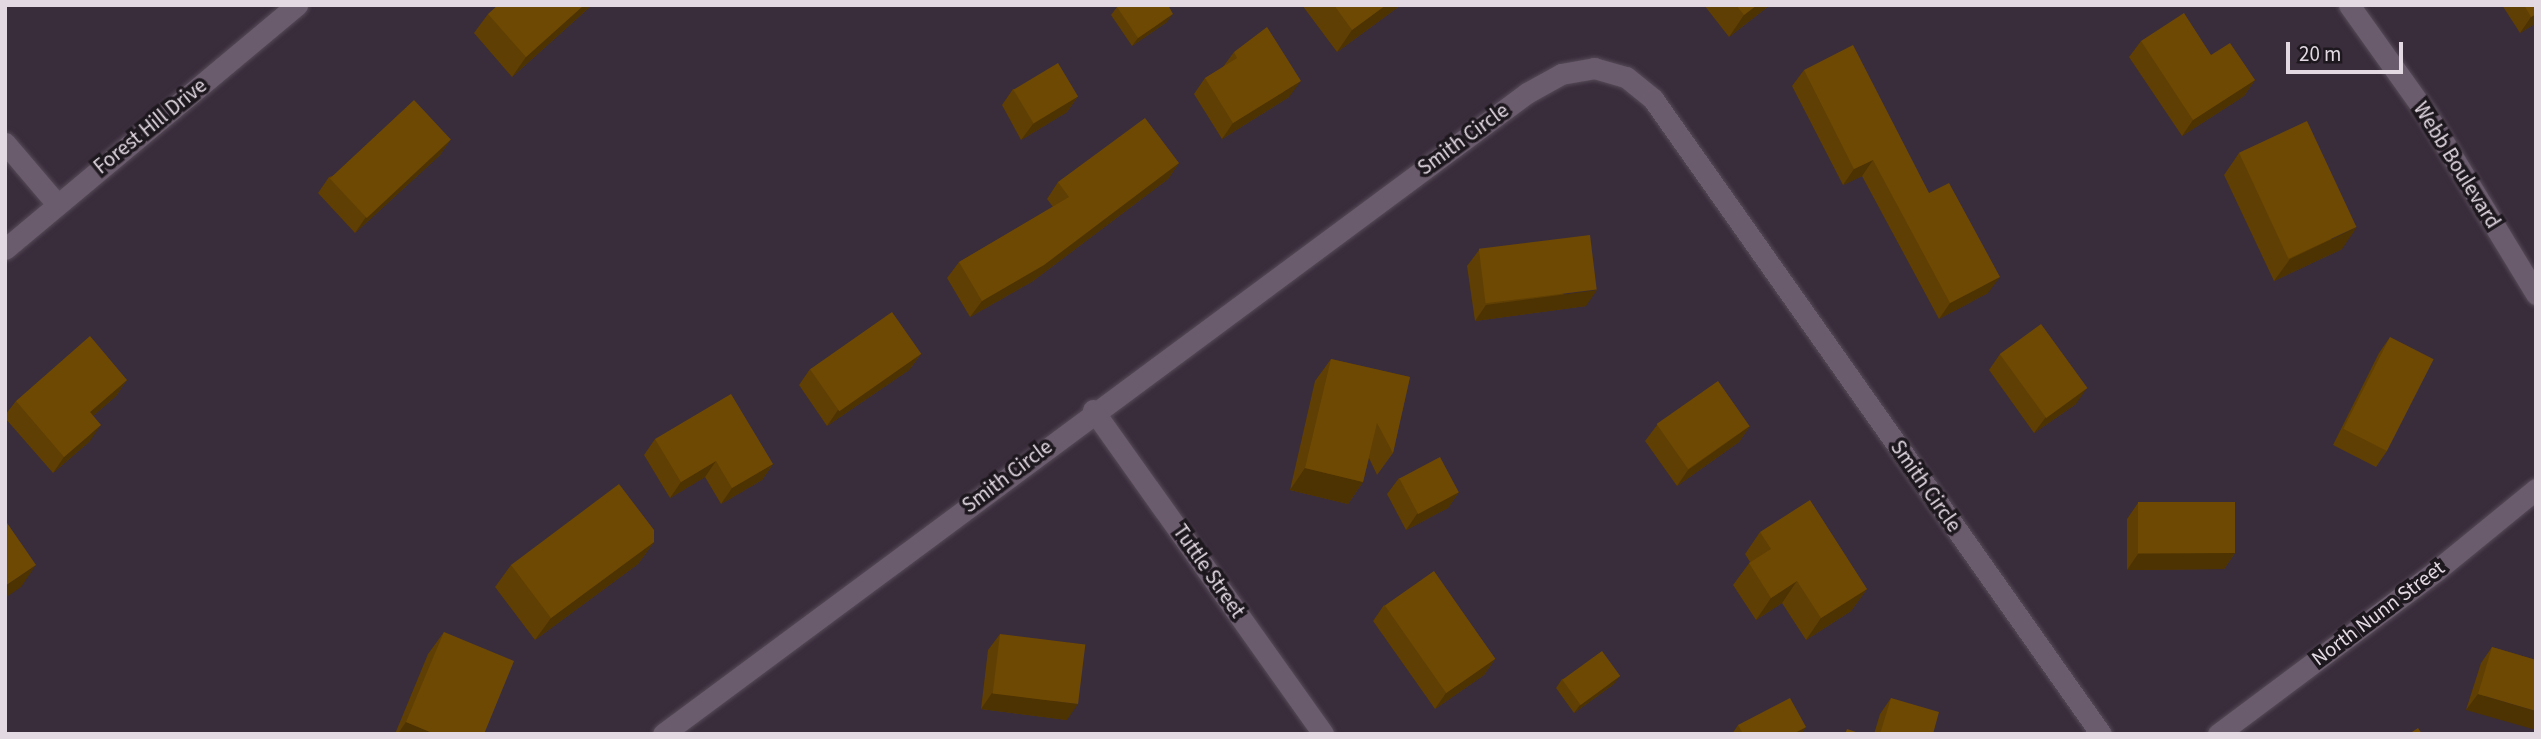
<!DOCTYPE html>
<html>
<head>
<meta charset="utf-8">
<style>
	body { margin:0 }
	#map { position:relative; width:2541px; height:739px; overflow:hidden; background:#392c3b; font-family:"Source Sans 3",sans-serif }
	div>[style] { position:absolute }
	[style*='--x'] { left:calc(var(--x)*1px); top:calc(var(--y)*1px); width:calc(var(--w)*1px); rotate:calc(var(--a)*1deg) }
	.roads { filter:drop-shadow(0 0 2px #564b58) drop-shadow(0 0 2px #564b58) }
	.minor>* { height:21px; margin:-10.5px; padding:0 10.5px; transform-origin:10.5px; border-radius:10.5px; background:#6b5c6d }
	.tertiary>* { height:21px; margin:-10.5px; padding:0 10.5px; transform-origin:10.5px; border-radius:10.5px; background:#6b5c6d }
	.wall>* { inset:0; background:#5f3f03 }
	.shaded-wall>* { inset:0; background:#4d3302 }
	.building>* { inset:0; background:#6e4903; transform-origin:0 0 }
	span { translate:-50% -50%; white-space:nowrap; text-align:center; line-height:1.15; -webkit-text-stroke:7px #1d171e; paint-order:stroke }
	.street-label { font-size:21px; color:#e2d9e3 }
	.frame { position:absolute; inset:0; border:7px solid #e2d9e3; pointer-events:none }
	.scale { position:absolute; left:2286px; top:42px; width:117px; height:32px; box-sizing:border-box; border:4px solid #e2d9e3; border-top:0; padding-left:9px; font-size:21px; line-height:24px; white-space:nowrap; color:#e2d9e3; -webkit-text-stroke:5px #1d171e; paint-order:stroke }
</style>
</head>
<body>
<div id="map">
	<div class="roads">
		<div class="minor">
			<i style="--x:5;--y:143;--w:79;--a:49.6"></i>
			<i style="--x:5;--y:249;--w:381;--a:-39.9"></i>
			<i style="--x:1093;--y:410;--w:397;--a:54.6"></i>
			<i style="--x:663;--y:734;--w:1076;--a:-36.57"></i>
			<i style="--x:1527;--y:93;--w:39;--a:-29"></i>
			<i style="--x:1561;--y:74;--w:34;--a:-10"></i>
			<i style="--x:1594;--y:68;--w:33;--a:16"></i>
			<i style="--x:1626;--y:77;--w:35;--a:39"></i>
			<i style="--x:1653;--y:99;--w:777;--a:54.8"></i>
			<i style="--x:2218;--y:734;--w:274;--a:-36.8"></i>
			<i style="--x:2437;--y:570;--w:128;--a:-39.3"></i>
		</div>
		<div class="tertiary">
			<i style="--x:2349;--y:5;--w:133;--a:54.5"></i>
			<i style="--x:2426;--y:113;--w:212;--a:58.7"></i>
		</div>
	</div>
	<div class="wall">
		<i style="clip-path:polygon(592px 5px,512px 77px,474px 33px,488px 14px)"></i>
		<i style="clip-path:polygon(1302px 5px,1401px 5px,1337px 52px)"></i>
		<i style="clip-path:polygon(1704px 5px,1770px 5px,1729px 37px)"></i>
		<i style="clip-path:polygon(2502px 5px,2536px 5px,2536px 23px,2520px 33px)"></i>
		<i style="clip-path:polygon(1117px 7px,1167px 22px,1132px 46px,1111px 15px)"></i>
		<i style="clip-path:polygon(2141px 41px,2211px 55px,2255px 80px,2244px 96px,2182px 136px,2129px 57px)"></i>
		<i style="clip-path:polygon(1234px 52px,1289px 97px,1222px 139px,1194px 94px,1205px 78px,1223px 67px)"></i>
		<i style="clip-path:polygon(1804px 70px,1929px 193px,1988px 293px,1939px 319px,1862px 176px,1843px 185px,1792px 86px)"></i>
		<i style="clip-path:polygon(1013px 89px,1078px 96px,1067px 112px,1021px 140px,1002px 105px)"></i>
		<i style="clip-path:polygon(451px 139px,440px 155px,355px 233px,318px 193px,329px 177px)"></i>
		<i style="clip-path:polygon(2239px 153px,2342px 249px,2274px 281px,2224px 175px)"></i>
		<i style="clip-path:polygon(1179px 163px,1168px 179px,1033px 281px,970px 317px,947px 278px,959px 262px,1053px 207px,1047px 199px,1058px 182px)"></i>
		<i style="clip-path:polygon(1479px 250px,1586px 306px,1475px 321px,1467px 266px)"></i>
		<i style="clip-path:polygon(2390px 337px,2387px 451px,2376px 467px,2333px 445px,2379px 353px)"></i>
		<i style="clip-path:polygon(921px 354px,909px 370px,827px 426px,799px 385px,810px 369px)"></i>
		<i style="clip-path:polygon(2000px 354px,2076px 404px,2034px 433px,1989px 370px)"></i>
		<i style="clip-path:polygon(1331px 359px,1410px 377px,1393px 453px,1377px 475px,1369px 458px,1363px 482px,1348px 504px,1290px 490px,1315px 381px)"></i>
		<i style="clip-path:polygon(127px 380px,116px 396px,93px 416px,90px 441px,53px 473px,5px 418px,5px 415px,16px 401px)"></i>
		<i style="clip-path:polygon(1657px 425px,1750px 426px,1739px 442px,1677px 486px,1645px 441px)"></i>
		<i style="clip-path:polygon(655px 439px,773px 464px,762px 480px,721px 504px,705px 477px,670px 498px,644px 455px)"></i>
		<i style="clip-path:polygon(1399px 478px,1459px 492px,1448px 508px,1406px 530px,1387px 494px)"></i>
		<i style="clip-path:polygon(2138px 503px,2235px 553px,2224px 569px,2127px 570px,2127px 519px)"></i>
		<i style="clip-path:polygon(1760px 532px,1867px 589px,1851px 611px,1806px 640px,1782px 603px,1756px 620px,1733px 585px,1750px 562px,1745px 554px)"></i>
		<i style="clip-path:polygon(654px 542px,638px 564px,535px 640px,495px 587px,511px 565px)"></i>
		<i style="clip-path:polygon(1384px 605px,1495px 659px,1484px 675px,1435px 709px,1373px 621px)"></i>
		<i style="clip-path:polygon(444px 632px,484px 734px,395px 734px,428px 654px)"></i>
		<i style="clip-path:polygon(1000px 634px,1067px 720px,981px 709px,988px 650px)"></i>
		<i style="clip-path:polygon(2492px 647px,2536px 660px,2466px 710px,2481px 663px)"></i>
		<i style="clip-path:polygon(1562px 679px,1614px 684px,1574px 713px,1556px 688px)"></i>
		<i style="clip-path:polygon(1891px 698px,1933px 734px,1874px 734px,1880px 714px)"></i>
		<i style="clip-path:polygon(1738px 725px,1806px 727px,1801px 734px,1732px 734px)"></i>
	</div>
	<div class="shaded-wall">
		<i style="clip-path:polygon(584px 5px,592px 5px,512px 77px,526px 57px)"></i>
		<i style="clip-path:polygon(1386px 5px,1401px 5px,1337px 52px,1352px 30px)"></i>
		<i style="clip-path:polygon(1757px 5px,1770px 5px,1729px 37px,1744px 15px)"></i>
		<i style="clip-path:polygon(1173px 14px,1167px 22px,1132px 46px,1138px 38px)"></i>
		<i style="clip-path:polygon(2536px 14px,2536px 23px,2520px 33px,2531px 17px)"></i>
		<i style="clip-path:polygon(2255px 80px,2244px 96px,2182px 136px,2193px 120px)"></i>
		<i style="clip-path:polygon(1301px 81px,1289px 97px,1222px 139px,1233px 123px)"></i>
		<i style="clip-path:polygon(1078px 96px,1067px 112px,1021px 140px,1033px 124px)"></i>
		<i style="clip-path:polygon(451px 139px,440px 155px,355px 233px,366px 217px)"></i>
		<i style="clip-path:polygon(1873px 160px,1862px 176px,1843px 185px,1854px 169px)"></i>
		<i style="clip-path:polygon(1179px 163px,1168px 179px,1033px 281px,970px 317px,982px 301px)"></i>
		<i style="clip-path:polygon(2357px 227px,2342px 249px,2274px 281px,2290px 259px)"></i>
		<i style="clip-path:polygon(2000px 277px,1988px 293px,1939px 319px,1950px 303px)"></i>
		<i style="clip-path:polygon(1597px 290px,1586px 306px,1475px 321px,1486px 305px)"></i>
		<i style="clip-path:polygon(921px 354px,909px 370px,827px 426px,838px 410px)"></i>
		<i style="clip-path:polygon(127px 380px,116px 396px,79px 428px,90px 412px)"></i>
		<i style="clip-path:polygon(2087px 388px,2076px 404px,2034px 433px,2046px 417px)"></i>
		<i style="clip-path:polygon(101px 425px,90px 441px,53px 473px,64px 457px)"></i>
		<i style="clip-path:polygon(1750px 426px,1739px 442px,1677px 486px,1688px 470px)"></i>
		<i style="clip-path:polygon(716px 461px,705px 477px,670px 498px,681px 482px)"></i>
		<i style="clip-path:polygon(773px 464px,762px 480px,721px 504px,732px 488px)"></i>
		<i style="clip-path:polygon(1305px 468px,1363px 482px,1348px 504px,1290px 490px)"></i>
		<i style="clip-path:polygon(1459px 492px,1448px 508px,1406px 530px,1417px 514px)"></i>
		<i style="clip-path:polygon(654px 542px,638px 564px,535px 640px,551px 618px)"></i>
		<i style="clip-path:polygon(2235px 553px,2224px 569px,2127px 570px,2138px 554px)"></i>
		<i style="clip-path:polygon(36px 565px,21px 587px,5px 598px,5px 586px)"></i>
		<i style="clip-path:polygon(1797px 581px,1782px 603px,1756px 620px,1771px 598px)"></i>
		<i style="clip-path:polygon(1867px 589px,1851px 611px,1806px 640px,1821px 618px)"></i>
		<i style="clip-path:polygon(1495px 659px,1484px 675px,1435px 709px,1446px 693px)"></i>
		<i style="clip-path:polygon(1620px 676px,1614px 684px,1574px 713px,1580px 705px)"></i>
		<i style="clip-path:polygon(992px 693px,1078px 704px,1067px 720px,981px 709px)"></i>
		<i style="clip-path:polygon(2478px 694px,2536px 711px,2536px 730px,2466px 710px)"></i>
		<i style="clip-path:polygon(406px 722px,435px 734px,398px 734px)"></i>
		<i style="clip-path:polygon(1806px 727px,1801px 734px,1793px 734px)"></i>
	</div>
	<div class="building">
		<i style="clip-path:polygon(498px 5px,584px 5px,526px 57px,488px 14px)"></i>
		<i style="clip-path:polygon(1119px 5px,1168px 5px,1173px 14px,1138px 38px,1117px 7px)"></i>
		<i style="clip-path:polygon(1334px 5px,1386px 5px,1352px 30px)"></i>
		<i style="clip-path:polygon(1736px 5px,1757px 5px,1744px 15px)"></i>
		<i style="clip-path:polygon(2524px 5px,2536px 5px,2536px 14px,2531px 17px)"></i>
		<i style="clip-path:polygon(2184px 13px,2211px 55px,2230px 43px,2255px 80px,2193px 120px,2141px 41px)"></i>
		<i style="clip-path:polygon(1267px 27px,1301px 81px,1233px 123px,1205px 78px,1237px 58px,1234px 52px)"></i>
		<i style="clip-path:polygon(1853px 45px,1929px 193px,1949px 183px,2000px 277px,1950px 303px,1873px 160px,1854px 169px,1804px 70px)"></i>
		<i style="left:1058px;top:63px;width:39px;height:52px;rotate:59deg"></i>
		<i style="left:414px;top:100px;width:54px;height:115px;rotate:47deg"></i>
		<i style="clip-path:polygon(1145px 118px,1179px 163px,1044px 265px,982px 301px,959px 262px,1069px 197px,1058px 182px)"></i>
		<i style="left:2307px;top:121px;width:117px;height:75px;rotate:65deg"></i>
		<i style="left:1590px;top:235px;width:55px;height:112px;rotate:83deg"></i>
		<i style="left:892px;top:312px;width:51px;height:100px;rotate:55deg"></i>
		<i style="left:2041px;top:324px;width:79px;height:51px;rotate:54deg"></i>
		<i style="clip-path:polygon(90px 336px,127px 380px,90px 412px,101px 425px,64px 457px,16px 401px)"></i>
		<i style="left:2390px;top:337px;width:49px;height:103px;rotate:27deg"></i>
		<i style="clip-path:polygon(1331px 359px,1410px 377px,1393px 453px,1377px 423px,1363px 482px,1305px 468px)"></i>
		<i style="left:1718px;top:381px;width:55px;height:75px;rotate:55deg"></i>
		<i style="clip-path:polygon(731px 394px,773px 464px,732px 488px,716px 461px,681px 482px,655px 439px)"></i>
		<i style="left:1440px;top:457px;width:40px;height:46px;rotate:62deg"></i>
		<i style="clip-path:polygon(619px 484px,654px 530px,654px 542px,551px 618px,511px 565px)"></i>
		<i style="clip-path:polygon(1810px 500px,1867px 589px,1821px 618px,1797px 581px,1771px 598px,1749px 563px,1771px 549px,1760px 532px)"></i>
		<i style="left:2235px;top:502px;width:51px;height:97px;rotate:90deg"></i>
		<i style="clip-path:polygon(5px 520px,36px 565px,5px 586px)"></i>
		<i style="left:1434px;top:571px;width:107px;height:60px;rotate:55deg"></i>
		<i style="clip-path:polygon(444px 632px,514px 661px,484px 734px,435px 734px,406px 722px)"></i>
		<i style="left:1000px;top:634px;width:86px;height:60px;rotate:7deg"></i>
		<i style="clip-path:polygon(2492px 647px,2536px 660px,2536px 711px,2478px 694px)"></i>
		<i style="left:1602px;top:651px;width:31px;height:49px;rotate:54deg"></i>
		<i style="clip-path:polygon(1790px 698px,1806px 727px,1793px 734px,1743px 734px,1738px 725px)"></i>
		<i style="clip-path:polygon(1891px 698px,1939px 712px,1933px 734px,1880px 734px)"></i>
		<i style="clip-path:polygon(2418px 728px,2422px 734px,2409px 734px)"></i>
		<i style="clip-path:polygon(1847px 729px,1862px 734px,1845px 734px)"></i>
	</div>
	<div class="street-label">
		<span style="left:150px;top:126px;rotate:-39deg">Forest Hill Drive</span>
		<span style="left:1463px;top:139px;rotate:-36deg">Smith Circle</span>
		<span style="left:2457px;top:165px;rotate:58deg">Webb Boulevard</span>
		<span style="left:1007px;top:476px;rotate:-37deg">Smith Circle</span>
		<span style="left:1926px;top:486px;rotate:55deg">Smith Circle</span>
		<span style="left:1209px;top:571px;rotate:55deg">Tuttle Street</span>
		<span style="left:2378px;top:613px;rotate:-37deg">North Nunn Street</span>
	</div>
	<div class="frame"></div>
	<div class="scale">20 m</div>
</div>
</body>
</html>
